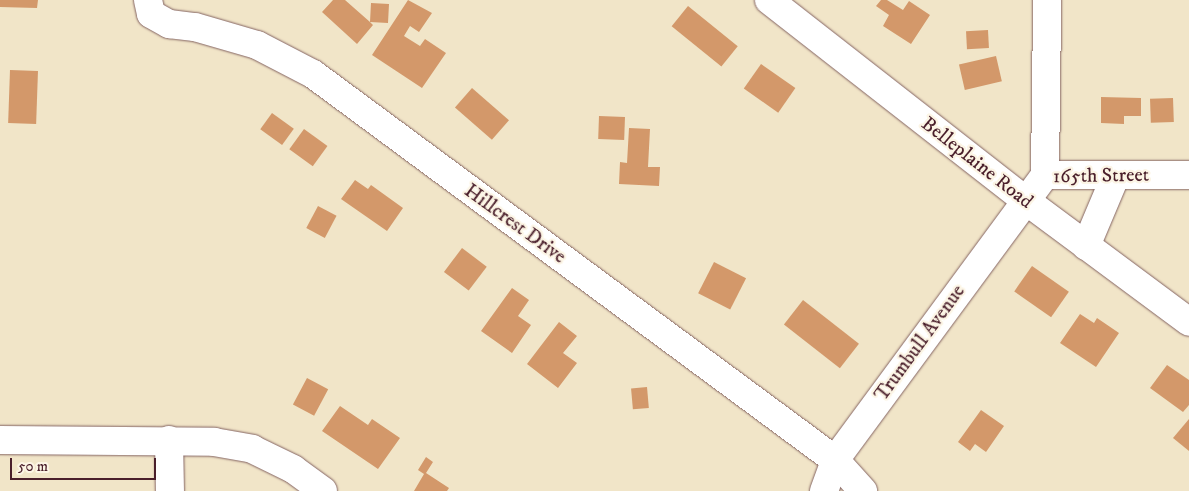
<!DOCTYPE html>
<html>
<head>
<meta charset="utf-8">
<style>
	body { margin:0 }
	#map { position:relative; width:1189px; height:491px; overflow:hidden; background:#f1e5c8; font-family:"IM FELL DW Pica",serif }
	div>[style] { position:absolute }
	[style*='--x'] { left:calc(var(--x)*1px); top:calc(var(--y)*1px); width:calc(var(--w)*1px); rotate:calc(var(--a)*1deg) }
	.building>* { inset:0; background:#d3986a; transform-origin:0 0 }
	.roads { filter:drop-shadow(0 0 1px #846462) drop-shadow(0 0 1px #846462) }
	.minor>* { height:28px; margin:-14px; padding:0 14px; transform-origin:14px; border-radius:14px; background:#fff }
	span { translate:-50% -50%; white-space:nowrap; text-align:center; line-height:1.15; -webkit-text-stroke:4.5px #fcf5e5; paint-order:stroke }
	.street-label { font-size:20px; color:#4a1f2b }
	.scale { position:absolute; left:10px; top:458px; width:146px; height:22px; box-sizing:border-box; border:2px solid #4a1f2b; border-top:0; padding-left:6px; font-size:15px; line-height:18px; white-space:nowrap; color:#4a1f2b; -webkit-text-stroke:4px #fcf5e5; paint-order:stroke }
</style>
</head>
<body>
<div id="map">
	<div class="building">
		<i style="clip-path:polygon(0 0,38px 0,37px 8px,0 7px)"></i>
		<i style="clip-path:polygon(333px 0,345px 0,370px 22px,371px 3px,389px 4px,388px 23px,370px 22px,373px 25px,357px 44px,322px 12px)"></i>
		<i style="clip-path:polygon(408px 0,432px 13px,419px 32px,410px 26px,404px 36px,420px 46px,425px 39px,446px 53px,422px 88px,372px 55px)"></i>
		<i style="clip-path:polygon(881px 0,887px 0,903px 10px,909px 1px,930px 15px,911px 44px,883px 26px,889px 15px,876px 6px)"></i>
		<i style="left:688px;top:6px;width:64px;height:26px;rotate:39deg"></i>
		<i style="left:988px;top:30px;width:18px;height:22px;rotate:87deg"></i>
		<i style="left:996px;top:56px;width:26px;height:38px;rotate:77deg"></i>
		<i style="left:761px;top:64px;width:42px;height:30px;rotate:35deg"></i>
		<i style="left:10px;top:70px;width:28px;height:53px;rotate:2deg"></i>
		<i style="left:472px;top:88px;width:49px;height:26px;rotate:41deg"></i>
		<i style="clip-path:polygon(1101px 97px,1141px 98px,1141px 116px,1124px 116px,1124px 124px,1101px 123px)"></i>
		<i style="left:1173px;top:98px;width:24px;height:23px;rotate:88deg"></i>
		<i style="left:272px;top:113px;width:27px;height:20px;rotate:36deg"></i>
		<i style="left:599px;top:116px;width:26px;height:23px;rotate:2deg"></i>
		<i style="clip-path:polygon(629px 128px,650px 129px,648px 167px,660px 167px,659px 186px,619px 184px,620px 162px,627px 163px)"></i>
		<i style="left:304px;top:129px;width:29px;height:25px;rotate:36deg"></i>
		<i style="clip-path:polygon(355px 180px,368px 189px,371px 185px,403px 208px,387px 231px,341px 199px)"></i>
		<i style="left:318px;top:206px;width:21px;height:25px;rotate:28deg"></i>
		<i style="left:462px;top:248px;width:31px;height:30px;rotate:37deg"></i>
		<i style="left:714px;top:262px;width:36px;height:35px;rotate:27deg"></i>
		<i style="left:1032px;top:266px;width:45px;height:31px;rotate:35deg"></i>
		<i style="clip-path:polygon(512px 288px,529px 300px,518px 316px,531px 325px,512px 353px,481px 331px)"></i>
		<i style="left:803px;top:300px;width:71px;height:31px;rotate:38deg"></i>
		<i style="clip-path:polygon(1080px 314px,1094px 323px,1097px 318px,1119px 333px,1096px 367px,1060px 343px)"></i>
		<i style="clip-path:polygon(559px 322px,577px 336px,563px 353px,577px 363px,558px 388px,527px 364px)"></i>
		<i style="clip-path:polygon(1167px 365px,1189px 380px,1189px 405px,1183px 412px,1150px 388px)"></i>
		<i style="left:307px;top:378px;width:24px;height:30px;rotate:28deg"></i>
		<i style="left:647px;top:387px;width:21px;height:16px;rotate:85deg"></i>
		<i style="clip-path:polygon(340px 406px,368px 425px,372px 419px,400px 438px,378px 469px,322px 431px)"></i>
		<i style="clip-path:polygon(981px 410px,1004px 426px,986px 452px,975px 444px,970px 451px,958px 442px)"></i>
		<i style="clip-path:polygon(1189px 419px,1189px 451px,1173px 438px)"></i>
		<i style="clip-path:polygon(426px 457px,433px 462px,426px 473px,449px 488px,447px 491px,414px 491px,424px 474px,418px 470px)"></i>
	</div>
	<div class="roads">
		<div class="minor">
			<i style="--x:148;--y:0;--w:14;--a:78"></i>
			<i style="--x:151;--y:14;--w:21;--a:29"></i>
			<i style="--x:169;--y:24;--w:26;--a:7"></i>
			<i style="--x:195;--y:27;--w:65;--a:16.2"></i>
			<i style="--x:257;--y:45;--w:63;--a:27.4"></i>
			<i style="--x:313;--y:74;--w:649;--a:36.48"></i>
			<i style="--x:835;--y:460;--w:42;--a:47.9"></i>
			<i style="--x:769;--y:0;--w:325;--a:38"></i>
			<i style="--x:1025;--y:200;--w:204;--a:36.6"></i>
			<i style="--x:1045;--y:175;--w:175;--a:-89.3"></i>
			<i style="--x:1086;--y:246;--w:77;--a:-67.1"></i>
			<i style="--x:0;--y:440;--w:214;--a:0.5"></i>
			<i style="--x:214;--y:442;--w:39;--a:10"></i>
			<i style="--x:252;--y:449;--w:46;--a:26"></i>
			<i style="--x:293;--y:469;--w:37;--a:36"></i>
			<i style="--x:169;--y:440;--w:51;--a:88.9"></i>
			<i style="--x:824;--y:491;--w:33;--a:-70"></i>
			<i style="--x:835;--y:460;--w:354;--a:-53.6"></i>
			<i style="--x:1045;--y:175;--w:144;--a:0"></i>
		</div>
	</div>
	<div class="street-label">
		<span style="left:977px;top:163px;rotate:38deg">Belleplaine Road</span>
		<span style="left:1101px;top:176px;rotate:-1deg">165th Street</span>
		<span style="left:515px;top:224px;rotate:36deg">Hillcrest Drive</span>
		<span style="left:920px;top:343px;rotate:-54deg">Trumbull Avenue</span>
	</div>
	<div class="scale">50 m</div>
</div>
</body>
</html>
